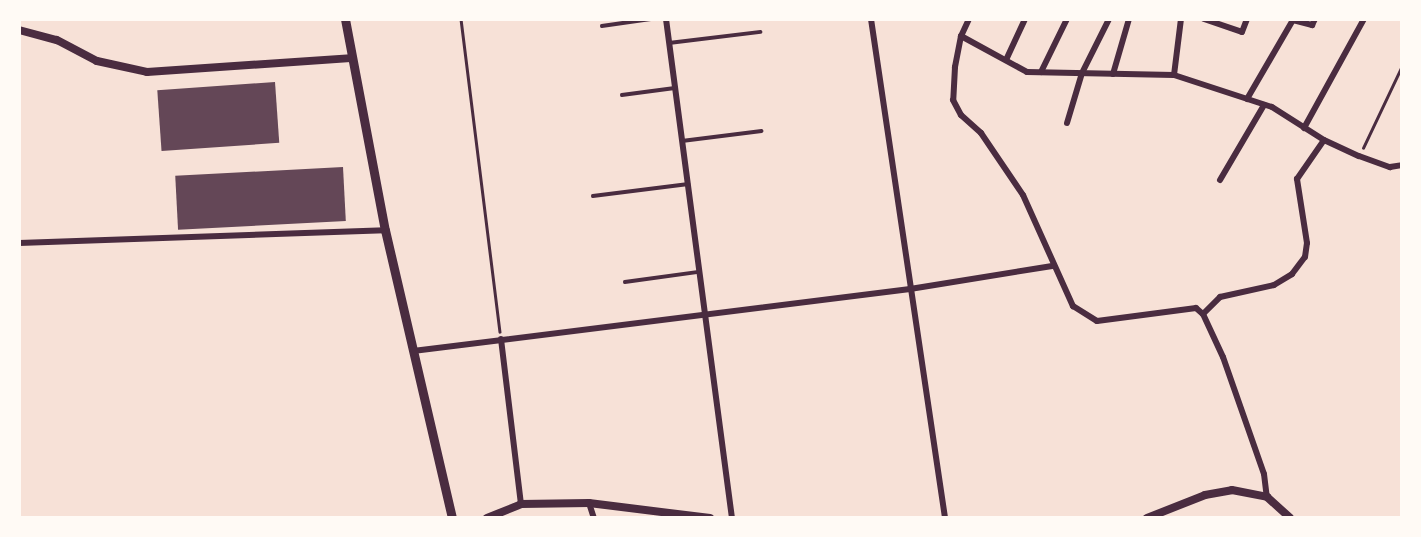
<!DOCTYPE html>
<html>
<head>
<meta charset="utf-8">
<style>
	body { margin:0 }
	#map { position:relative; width:1421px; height:537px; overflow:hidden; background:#f7e1d7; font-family:"DM Sans",sans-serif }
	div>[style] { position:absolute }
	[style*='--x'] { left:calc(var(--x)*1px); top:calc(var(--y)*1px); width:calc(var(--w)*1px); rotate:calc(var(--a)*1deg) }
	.building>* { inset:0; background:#644757; transform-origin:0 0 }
	.path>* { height:2.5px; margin:-1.25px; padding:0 1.25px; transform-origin:1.25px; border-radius:1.25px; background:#4a2c40 }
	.service>* { height:3.5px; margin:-1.75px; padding:0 1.75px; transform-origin:1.75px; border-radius:1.75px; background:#4a2c40 }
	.minor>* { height:6px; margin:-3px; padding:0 3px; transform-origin:3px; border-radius:3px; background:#4a2c40 }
	.tertiary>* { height:8px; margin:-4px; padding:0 4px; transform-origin:4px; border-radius:4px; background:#4a2c40 }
	.secondary>* { height:9px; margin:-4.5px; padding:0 4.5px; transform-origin:4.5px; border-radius:4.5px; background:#4a2c40 }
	span { translate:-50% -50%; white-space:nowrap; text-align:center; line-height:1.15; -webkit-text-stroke:7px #fffaf5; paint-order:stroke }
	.frame { position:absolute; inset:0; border:21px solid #fffaf5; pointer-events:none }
</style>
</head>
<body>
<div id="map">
	<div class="building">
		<i style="left:275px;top:82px;width:61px;height:118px;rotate:86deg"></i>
		<i style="left:343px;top:167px;width:54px;height:168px;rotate:87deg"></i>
	</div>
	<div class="path">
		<i style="--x:461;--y:19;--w:315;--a:82.9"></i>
		<i style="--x:1363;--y:148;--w:91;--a:-64.6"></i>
	</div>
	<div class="service">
		<i style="--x:602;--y:26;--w:49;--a:-8.1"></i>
		<i style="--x:669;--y:43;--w:92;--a:-6.9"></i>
		<i style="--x:622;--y:95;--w:53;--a:-7.5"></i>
		<i style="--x:682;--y:141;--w:80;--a:-7.2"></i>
		<i style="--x:593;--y:196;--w:96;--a:-7.2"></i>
		<i style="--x:625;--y:282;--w:74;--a:-7.8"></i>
	</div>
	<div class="minor">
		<i style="--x:666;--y:19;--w:503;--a:82.47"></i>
		<i style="--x:871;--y:19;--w:504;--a:81.56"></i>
		<i style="--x:969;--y:19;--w:19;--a:115"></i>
		<i style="--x:961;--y:36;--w:32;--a:101"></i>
		<i style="--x:955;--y:67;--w:33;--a:93"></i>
		<i style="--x:953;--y:100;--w:17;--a:62"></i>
		<i style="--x:961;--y:115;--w:27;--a:42"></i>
		<i style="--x:981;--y:133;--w:75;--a:55.9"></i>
		<i style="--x:1023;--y:195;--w:122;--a:65.8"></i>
		<i style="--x:1073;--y:306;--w:28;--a:32"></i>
		<i style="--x:1097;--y:321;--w:100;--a:-7.5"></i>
		<i style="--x:1196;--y:308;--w:9;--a:41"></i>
		<i style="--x:1203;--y:314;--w:47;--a:65.1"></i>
		<i style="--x:1223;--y:357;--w:124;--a:70.7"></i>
		<i style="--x:1264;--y:474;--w:23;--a:83"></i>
		<i style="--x:1204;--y:19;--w:40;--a:18.9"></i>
		<i style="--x:1242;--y:32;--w:14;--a:-69"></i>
		<i style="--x:961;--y:36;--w:75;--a:28.6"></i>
		<i style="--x:1027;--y:72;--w:147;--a:1.2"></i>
		<i style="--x:1174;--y:75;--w:103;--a:18.1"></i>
		<i style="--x:1272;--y:107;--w:62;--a:32.4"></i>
		<i style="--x:1324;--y:140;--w:38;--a:25"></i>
		<i style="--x:1359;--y:156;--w:33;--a:20"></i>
		<i style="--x:1390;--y:167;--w:12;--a:-9"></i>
		<i style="--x:1006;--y:60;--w:45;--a:-65.1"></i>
		<i style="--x:1041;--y:72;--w:59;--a:-63.9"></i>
		<i style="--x:1113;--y:74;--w:57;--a:-73.8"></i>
		<i style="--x:1174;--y:75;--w:56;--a:-82.9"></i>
		<i style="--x:1247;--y:99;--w:91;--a:-59.8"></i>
		<i style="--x:1293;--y:20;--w:20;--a:15"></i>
		<i style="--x:1312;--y:25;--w:7;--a:-63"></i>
		<i style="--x:1067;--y:123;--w:52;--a:-73.3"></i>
		<i style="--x:1082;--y:73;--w:60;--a:-63.4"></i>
		<i style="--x:1304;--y:128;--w:124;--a:-61.2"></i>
		<i style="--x:1220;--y:180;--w:87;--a:-59.6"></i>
		<i style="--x:19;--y:243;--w:366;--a:-2"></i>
		<i style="--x:1203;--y:314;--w:24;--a:-45"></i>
		<i style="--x:1220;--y:297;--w:55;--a:-12.5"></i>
		<i style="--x:1274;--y:285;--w:21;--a:-31"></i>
		<i style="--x:1292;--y:274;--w:21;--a:-53"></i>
		<i style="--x:1305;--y:257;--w:14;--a:-82"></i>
		<i style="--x:1307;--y:243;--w:65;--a:-98.9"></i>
		<i style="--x:1297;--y:179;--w:47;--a:-55.3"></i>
		<i style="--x:501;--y:339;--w:166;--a:83.1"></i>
		<i style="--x:413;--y:351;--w:501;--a:-7.11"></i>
		<i style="--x:910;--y:289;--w:144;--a:-9.2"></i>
		<i style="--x:589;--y:503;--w:16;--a:72"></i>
	</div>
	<div class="tertiary">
		<i style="--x:19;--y:30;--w:39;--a:15"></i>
		<i style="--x:57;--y:40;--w:45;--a:27.7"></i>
		<i style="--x:97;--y:61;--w:51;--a:12.4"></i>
		<i style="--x:147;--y:72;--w:204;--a:-3.9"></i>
		<i style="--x:487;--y:518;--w:37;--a:-22"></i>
		<i style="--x:521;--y:504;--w:68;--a:-0.8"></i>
		<i style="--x:589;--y:503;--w:122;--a:7.1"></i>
		<i style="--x:1147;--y:518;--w:62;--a:-21.6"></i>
		<i style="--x:1205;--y:495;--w:27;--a:-10"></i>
		<i style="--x:1232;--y:490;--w:36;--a:11"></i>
		<i style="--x:1267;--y:497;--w:31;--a:42"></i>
	</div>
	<div class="secondary">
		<i style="--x:345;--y:19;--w:215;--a:79.3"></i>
		<i style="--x:385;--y:230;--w:296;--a:76.9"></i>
	</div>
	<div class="frame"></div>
</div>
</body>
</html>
